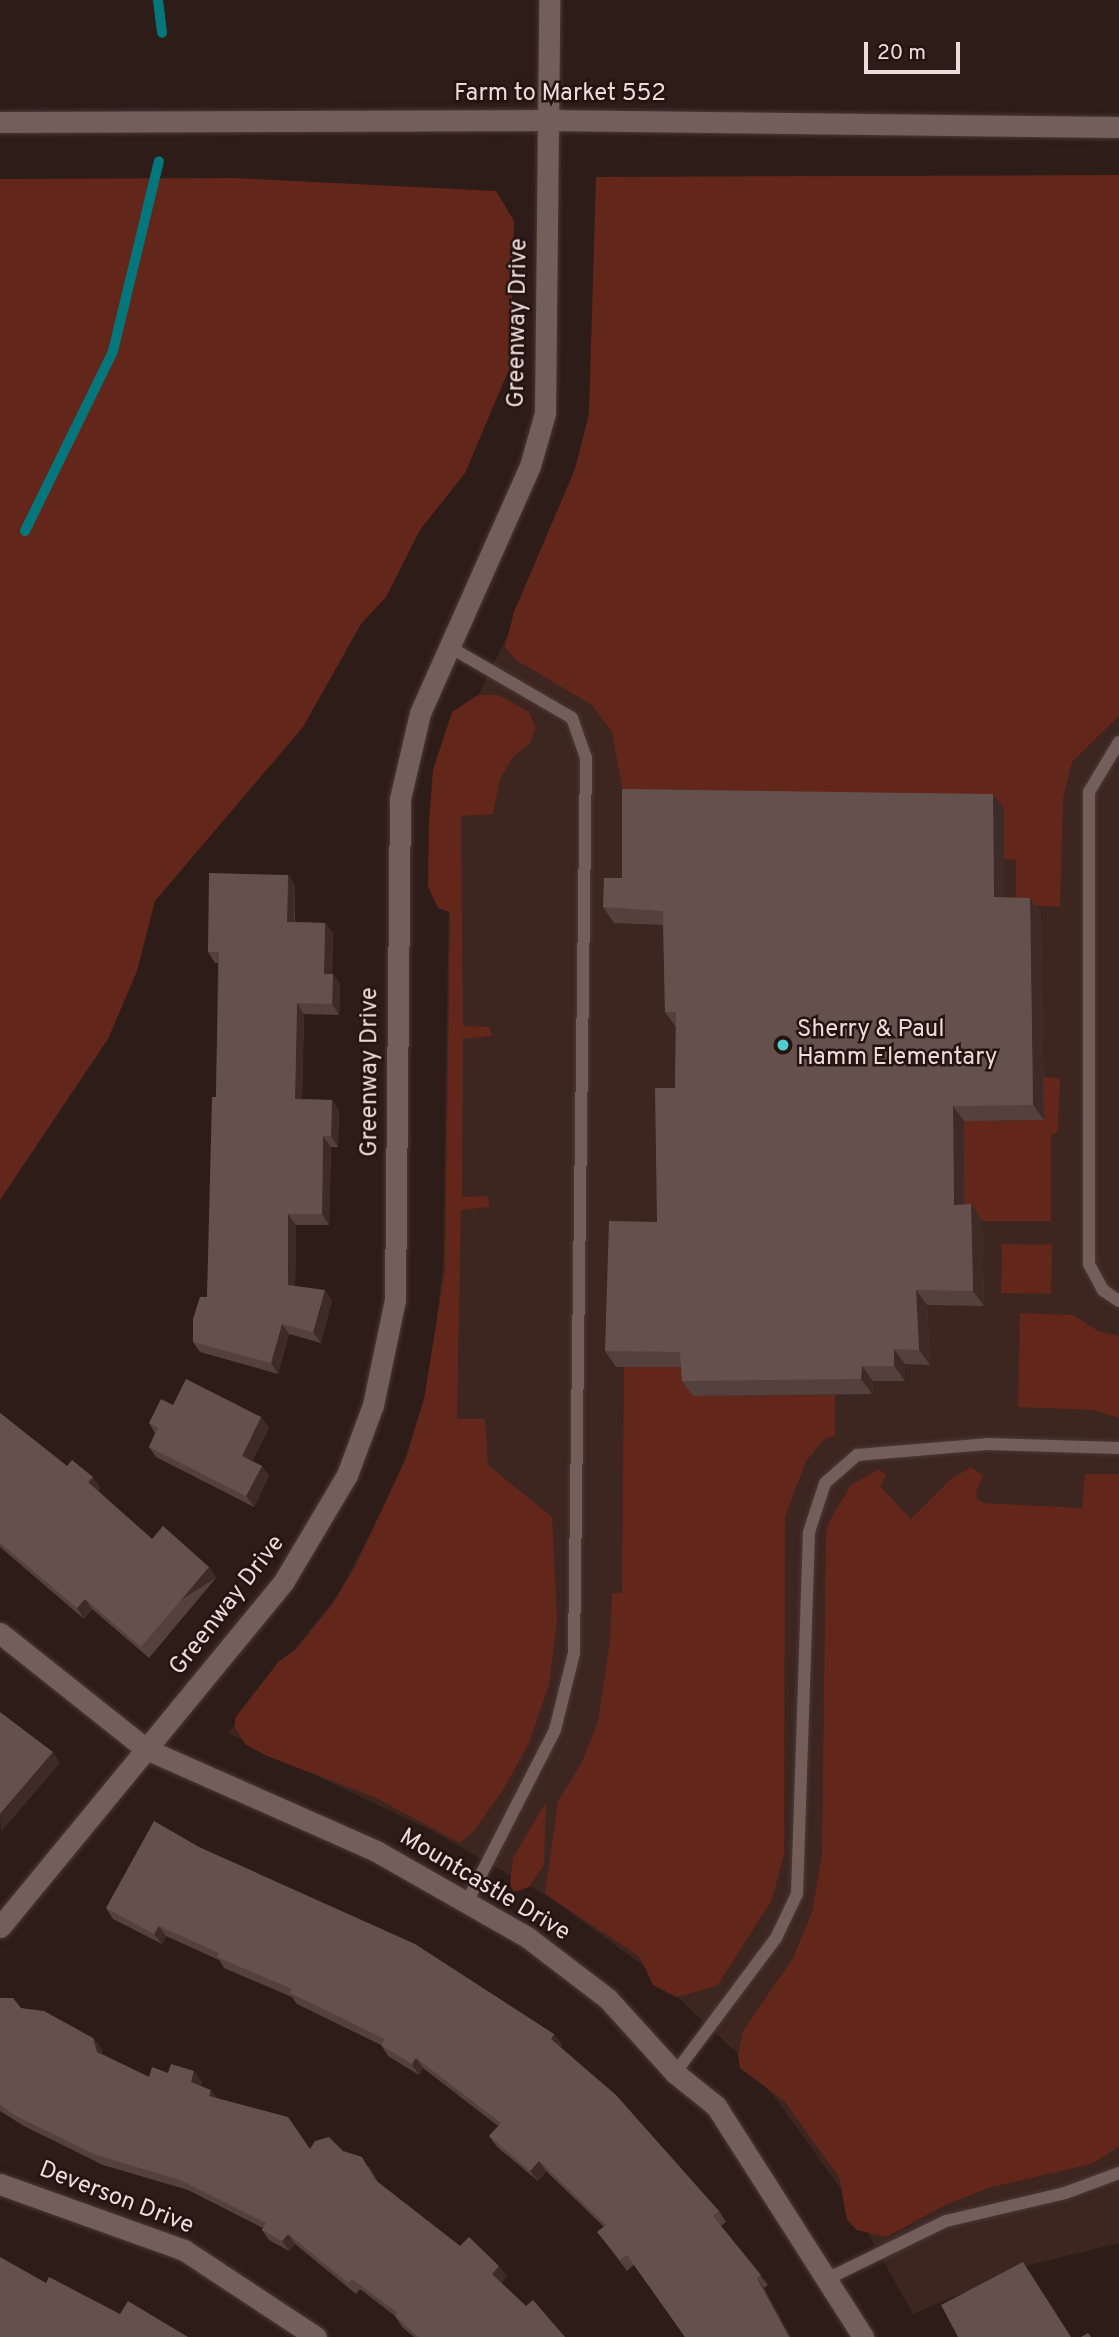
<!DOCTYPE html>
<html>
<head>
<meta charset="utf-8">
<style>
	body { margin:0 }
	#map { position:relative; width:1119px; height:2337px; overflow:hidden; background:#2e1c18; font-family:Overpass,sans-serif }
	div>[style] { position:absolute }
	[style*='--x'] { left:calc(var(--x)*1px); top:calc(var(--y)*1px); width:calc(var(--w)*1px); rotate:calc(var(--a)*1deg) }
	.built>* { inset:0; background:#3d2520 }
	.green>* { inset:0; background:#63261a; transform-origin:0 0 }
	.stream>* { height:10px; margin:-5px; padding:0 5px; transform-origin:5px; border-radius:5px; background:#03777b }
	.roads { filter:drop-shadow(0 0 2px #483937) drop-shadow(0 0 2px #483937) }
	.lane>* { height:12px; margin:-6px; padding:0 6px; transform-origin:6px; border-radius:6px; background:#745e5a }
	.street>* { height:21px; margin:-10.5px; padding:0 10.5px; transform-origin:10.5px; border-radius:10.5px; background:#745e5a }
	.secondary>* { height:21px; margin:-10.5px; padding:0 10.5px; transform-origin:10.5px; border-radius:10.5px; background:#745e5a }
	.wall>* { inset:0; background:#54413d }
	.shaded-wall>* { inset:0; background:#3e2b27; transform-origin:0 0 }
	.building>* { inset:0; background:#64514e }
	.dots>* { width:19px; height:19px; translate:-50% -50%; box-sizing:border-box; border:4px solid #24130f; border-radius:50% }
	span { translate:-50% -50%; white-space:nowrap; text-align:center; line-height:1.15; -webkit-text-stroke:5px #24130f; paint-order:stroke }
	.street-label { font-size:24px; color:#e9dcd9 }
	.poi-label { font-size:24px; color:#e9dcd9 }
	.left { translate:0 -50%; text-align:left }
	.scale { position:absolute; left:864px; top:42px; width:96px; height:32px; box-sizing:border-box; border:4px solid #e9dcd9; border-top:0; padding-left:9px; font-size:21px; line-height:24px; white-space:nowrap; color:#e9dcd9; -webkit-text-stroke:5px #24130f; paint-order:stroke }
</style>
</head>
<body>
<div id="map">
	<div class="built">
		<i style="clip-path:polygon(1119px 199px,1119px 2243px,1030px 2265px,913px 2314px,851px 2203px,776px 2099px,734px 2050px,645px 1967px,552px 1899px,434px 1832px,228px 1733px,337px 1596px,397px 1484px,430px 1379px,443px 1265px,450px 824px,468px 716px,528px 593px)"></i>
	</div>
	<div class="green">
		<i style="clip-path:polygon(1119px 175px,1119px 716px,1072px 762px,1063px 798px,1060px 907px,1021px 905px,1016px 897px,1016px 860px,1004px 859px,1002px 804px,785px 793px,623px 792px,612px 732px,592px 705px,516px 660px,505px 647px,514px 612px,575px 469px,589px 414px,596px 177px)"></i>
		<i style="clip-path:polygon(234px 178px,496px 191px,514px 221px,510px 367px,465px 473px,420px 530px,386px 597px,361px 624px,303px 727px,155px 901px,137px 971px,108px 1039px,0 1200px,0 179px)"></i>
		<i style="clip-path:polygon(478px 695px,498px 695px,529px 712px,536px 728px,530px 743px,513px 757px,500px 779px,493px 814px,461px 816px,463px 1026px,489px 1027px,492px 1036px,463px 1039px,462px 1197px,487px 1196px,490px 1207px,461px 1210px,457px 1419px,485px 1419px,488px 1465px,552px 1517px,557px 1620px,549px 1685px,529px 1743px,503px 1790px,473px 1832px,460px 1843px,374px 1797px,267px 1756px,245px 1744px,235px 1728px,235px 1718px,279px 1661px,296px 1649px,330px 1608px,355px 1567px,407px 1456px,424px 1399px,445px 1270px,450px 912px,438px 908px,428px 887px,429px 822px,433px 770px,452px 712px)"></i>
		<i style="clip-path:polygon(1043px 1077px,1060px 1078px,1058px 1131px,1051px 1136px,1051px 1221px,965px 1221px,964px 1121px,1043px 1120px)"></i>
		<i style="left:1002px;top:1244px;width:50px;height:49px;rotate:1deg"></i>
		<i style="clip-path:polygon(1020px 1313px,1073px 1315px,1098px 1331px,1119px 1336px,1119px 1418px,1094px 1410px,1018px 1407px)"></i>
		<i style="clip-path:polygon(624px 1367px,691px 1367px,693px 1396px,835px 1395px,835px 1436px,825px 1439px,806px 1461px,785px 1517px,784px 1854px,772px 1900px,717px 1986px,676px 1997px,653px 1985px,640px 1957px,545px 1894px,558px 1801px,582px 1762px,598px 1721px,610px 1641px,612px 1593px,622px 1593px)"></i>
		<i style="clip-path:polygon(971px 1467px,983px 1476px,976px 1492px,977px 1500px,984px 1503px,1082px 1508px,1085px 1474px,1119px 1474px,1119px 2147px,1091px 2164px,992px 2187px,947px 2204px,886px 2237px,857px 2230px,847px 2220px,839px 2177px,784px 2101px,740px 2068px,738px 2055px,743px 2031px,793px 1958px,812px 1912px,822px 1854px,826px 1531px,830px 1520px,851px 1485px,879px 1469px,886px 1475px,880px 1486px,911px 1519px,950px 1480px)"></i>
		<i style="clip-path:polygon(546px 1802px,544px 1865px,529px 1887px,514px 1892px,510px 1885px,513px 1858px)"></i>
	</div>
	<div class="stream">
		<i style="--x:158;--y:0;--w:33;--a:83"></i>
		<i style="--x:25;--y:531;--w:200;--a:-63.9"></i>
		<i style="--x:113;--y:351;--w:195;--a:-76.4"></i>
	</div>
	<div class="roads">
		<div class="lane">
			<i style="--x:448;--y:646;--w:143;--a:30.1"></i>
			<i style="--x:572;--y:718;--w:42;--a:70.7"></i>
			<i style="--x:586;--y:758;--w:895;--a:90.77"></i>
			<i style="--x:574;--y:1653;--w:79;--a:103.9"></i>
			<i style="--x:555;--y:1730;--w:193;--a:117.1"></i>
			<i style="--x:1119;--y:742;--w:58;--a:121"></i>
			<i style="--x:1089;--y:792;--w:472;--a:90"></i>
			<i style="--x:1089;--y:1264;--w:30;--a:62"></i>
			<i style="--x:1103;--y:1290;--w:19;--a:35"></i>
			<i style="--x:675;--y:2073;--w:169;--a:-53.2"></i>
			<i style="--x:776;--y:1938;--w:49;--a:-64.5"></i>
			<i style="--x:797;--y:1894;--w:362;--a:-88.1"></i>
			<i style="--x:809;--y:1532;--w:52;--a:-71.9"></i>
			<i style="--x:825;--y:1483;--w:43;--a:-41.2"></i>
			<i style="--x:857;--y:1455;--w:130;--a:-4.8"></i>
			<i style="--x:987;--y:1444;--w:132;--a:1.7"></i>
			<i style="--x:827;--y:2279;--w:132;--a:-26"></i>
			<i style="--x:946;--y:2221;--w:122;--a:-13.2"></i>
			<i style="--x:1065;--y:2193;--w:58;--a:-20.3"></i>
		</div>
		<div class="street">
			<i style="--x:0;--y:1633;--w:186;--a:38.5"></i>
			<i style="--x:146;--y:1749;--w:254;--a:23.9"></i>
			<i style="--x:378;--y:1852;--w:172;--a:29.7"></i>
			<i style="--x:527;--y:1937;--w:102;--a:37.4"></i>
			<i style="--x:608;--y:1999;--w:100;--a:47.8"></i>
			<i style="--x:675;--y:2073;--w:53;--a:38.8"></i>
			<i style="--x:716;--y:2106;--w:274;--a:57.5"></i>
			<i style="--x:0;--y:1927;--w:448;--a:-50.6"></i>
			<i style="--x:284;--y:1581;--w:123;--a:-59.3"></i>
			<i style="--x:347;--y:1475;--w:75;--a:-69.6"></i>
			<i style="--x:373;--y:1405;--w:107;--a:-78.2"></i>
			<i style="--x:395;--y:1300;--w:501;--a:-89.43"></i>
			<i style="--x:400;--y:799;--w:88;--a:-76.9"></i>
			<i style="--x:420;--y:713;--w:270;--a:-66"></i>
			<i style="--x:530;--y:466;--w:55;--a:-74.2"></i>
			<i style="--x:545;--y:413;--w:413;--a:-89.4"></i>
			<i style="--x:0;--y:2184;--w:195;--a:19.7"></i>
			<i style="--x:184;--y:2250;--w:158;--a:33.4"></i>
		</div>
		<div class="secondary">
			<i style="--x:0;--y:122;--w:547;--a:-0.21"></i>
			<i style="--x:547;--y:120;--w:572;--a:0.7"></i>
		</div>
	</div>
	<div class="wall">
		<i style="clip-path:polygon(1004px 809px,1004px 898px,1030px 898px,1041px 914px,1044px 1120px,964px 1121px,965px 1205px,982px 1220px,984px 1306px,927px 1305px,930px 1365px,905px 1364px,905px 1381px,873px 1381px,872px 1394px,693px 1396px,682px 1381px,681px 1367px,616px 1367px,605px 1351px,657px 1222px,675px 1088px,676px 1027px,665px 1012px,663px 925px,614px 923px,603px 907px,622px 878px)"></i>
		<i style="clip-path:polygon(288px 875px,295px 885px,295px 922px,325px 923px,333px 933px,332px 974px,340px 984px,339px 1015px,304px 1014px,302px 1099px,332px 1100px,339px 1111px,338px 1147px,331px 1147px,329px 1225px,296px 1225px,295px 1286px,332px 1300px,321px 1343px,289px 1334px,278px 1374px,200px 1352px,193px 1342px,207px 1297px,216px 1097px,218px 963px,215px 963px,208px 952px)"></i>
		<i style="clip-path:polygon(173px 1405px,261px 1417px,269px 1428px,252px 1461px,262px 1466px,269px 1476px,254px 1507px,156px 1457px,149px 1447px,155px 1433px,149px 1423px)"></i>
		<i style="clip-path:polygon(0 1413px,67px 1466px,93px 1477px,100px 1488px,98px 1491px,152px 1539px,209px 1567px,216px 1578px,149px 1658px,92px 1609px,84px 1619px,0 1547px)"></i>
		<i style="clip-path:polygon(199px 1847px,554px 2034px,562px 2045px,560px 2047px,719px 2211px,726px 2222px,721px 2226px,768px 2285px,764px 2288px,791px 2337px,685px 2337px,634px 2265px,627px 2271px,605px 2242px,597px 2232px,604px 2227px,546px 2171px,538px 2181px,497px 2147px,489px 2136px,498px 2126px,423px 2068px,419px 2075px,388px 2056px,381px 2045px,297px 2004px,292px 1997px,224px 1968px,219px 1960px,166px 1936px,162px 1944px,113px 1919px,106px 1908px)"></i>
		<i style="clip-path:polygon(0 1998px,21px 2008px,93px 2038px,101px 2048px,102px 2054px,149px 2077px,168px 2073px,202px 2082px,200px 2086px,217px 2098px,310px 2149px,343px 2151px,369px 2167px,378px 2182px,460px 2246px,507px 2276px,501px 2283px,526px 2306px,565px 2337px,414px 2337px,402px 2327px,395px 2316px,360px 2289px,356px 2294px,295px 2244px,289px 2251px,269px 2240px,262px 2230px,263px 2228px,188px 2190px,103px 2165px,24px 2126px,0 2111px)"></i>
	</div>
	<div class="shaded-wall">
		<i style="clip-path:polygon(993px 794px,1004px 809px,1004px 913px,994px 897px)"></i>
		<i style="clip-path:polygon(288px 875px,295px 885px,294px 933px,287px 922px)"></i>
		<i style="clip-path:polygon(1030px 898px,1041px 914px,1044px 1120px,1033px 1105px)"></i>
		<i style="clip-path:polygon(325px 923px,333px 933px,332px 984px,324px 974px)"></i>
		<i style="clip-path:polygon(333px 974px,340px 984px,339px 1015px,332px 1004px)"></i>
		<i style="clip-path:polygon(297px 1003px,304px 1014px,302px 1110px,295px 1099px)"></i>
		<i style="clip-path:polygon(332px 1100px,339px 1111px,338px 1147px,331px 1136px)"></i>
		<i style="clip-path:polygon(953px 1106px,964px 1121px,965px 1221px,954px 1205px)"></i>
		<i style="clip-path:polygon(323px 1136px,331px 1147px,329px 1225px,322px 1214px)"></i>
		<i style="clip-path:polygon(971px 1204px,982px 1220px,984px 1306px,973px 1291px)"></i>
		<i style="clip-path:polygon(288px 1214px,296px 1225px,295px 1296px,288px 1285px)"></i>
		<i style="clip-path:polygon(325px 1290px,332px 1300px,321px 1343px,313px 1332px)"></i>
		<i style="clip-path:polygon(916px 1290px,927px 1305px,930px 1365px,919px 1350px)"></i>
		<i style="clip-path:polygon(282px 1324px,289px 1334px,278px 1374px,271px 1363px)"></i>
		<i style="clip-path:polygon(894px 1349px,905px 1364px,905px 1381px,894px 1366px)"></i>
		<i style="clip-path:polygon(862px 1366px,873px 1381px,872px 1394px,861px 1379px)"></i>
		<i style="clip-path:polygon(261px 1417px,269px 1428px,249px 1467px,242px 1456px)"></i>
		<i style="clip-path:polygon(262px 1466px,269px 1476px,254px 1507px,246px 1496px)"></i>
		<i style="clip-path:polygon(93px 1477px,100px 1488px,96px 1493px,88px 1482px)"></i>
		<i style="left:209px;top:1567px;width:13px;height:105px;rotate:58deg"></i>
		<i style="clip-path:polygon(85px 1599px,92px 1609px,84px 1619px,77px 1608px)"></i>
		<i style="clip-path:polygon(53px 1752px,60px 1763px,1px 1832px,0 1814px)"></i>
		<i style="clip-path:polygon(159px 1926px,166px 1936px,162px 1944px,154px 1934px)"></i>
		<i style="clip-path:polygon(554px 2034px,562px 2045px,558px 2050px,551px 2039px)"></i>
		<i style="clip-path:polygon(93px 2038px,101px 2048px,104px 2062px,97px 2052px)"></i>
		<i style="clip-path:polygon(416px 2058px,423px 2068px,419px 2075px,412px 2064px)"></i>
		<i style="clip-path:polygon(194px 2071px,202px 2082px,198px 2093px,191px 2082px)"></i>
		<i style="clip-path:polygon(211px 2090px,219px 2101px,209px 2096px)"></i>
		<i style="clip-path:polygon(539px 2161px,546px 2171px,538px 2181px,530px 2171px)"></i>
		<i style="clip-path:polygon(288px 2234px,295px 2244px,289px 2251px,282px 2241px)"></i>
		<i style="clip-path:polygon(499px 2266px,507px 2276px,499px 2285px,492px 2274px)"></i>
		<i style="clip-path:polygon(757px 2278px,764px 2288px,791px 2337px,789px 2337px)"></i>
	</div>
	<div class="building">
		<i style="clip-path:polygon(622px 789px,993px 794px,994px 897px,1030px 898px,1033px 1105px,953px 1106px,954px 1205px,971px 1204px,973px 1291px,916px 1290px,919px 1350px,894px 1349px,894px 1366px,862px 1366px,861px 1379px,682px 1381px,680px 1352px,605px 1351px,609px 1221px,657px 1222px,655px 1088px,675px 1088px,676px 1012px,665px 1012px,663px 911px,603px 907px,604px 878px,622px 878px)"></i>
		<i style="clip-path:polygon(209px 873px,288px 875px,287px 922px,325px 923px,324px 974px,333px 974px,332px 1004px,297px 1003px,295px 1099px,332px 1100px,331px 1136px,323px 1136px,322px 1214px,288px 1214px,288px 1285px,325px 1290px,313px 1332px,282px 1324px,271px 1363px,193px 1342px,193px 1319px,200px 1297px,207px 1297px,212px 1097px,216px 1097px,219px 952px,208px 952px)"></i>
		<i style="clip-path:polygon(186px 1379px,261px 1417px,242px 1456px,262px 1466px,246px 1496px,149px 1447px,158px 1428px,149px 1423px,161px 1399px,173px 1405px)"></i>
		<i style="clip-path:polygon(0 1413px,67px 1466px,72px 1460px,93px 1477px,88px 1482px,152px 1539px,163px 1526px,209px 1567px,141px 1647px,85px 1599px,77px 1608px,0 1543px)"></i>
		<i style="clip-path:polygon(0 1712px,53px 1752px,0 1814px)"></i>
		<i style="clip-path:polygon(154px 1821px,199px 1847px,415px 1944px,554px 2034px,551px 2039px,616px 2095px,719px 2211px,713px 2216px,761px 2275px,757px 2278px,789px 2337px,685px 2337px,627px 2255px,620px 2260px,597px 2232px,606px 2225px,539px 2161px,530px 2171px,489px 2136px,501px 2123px,416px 2058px,412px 2064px,381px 2045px,385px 2039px,290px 1993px,292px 1989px,217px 1957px,219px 1953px,159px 1926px,154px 1934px,106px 1908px)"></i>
		<i style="clip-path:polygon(0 1998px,13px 1998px,21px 2008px,44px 2011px,93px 2038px,97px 2052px,149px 2077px,152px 2067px,168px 2073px,171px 2064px,194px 2071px,191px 2082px,211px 2090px,209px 2096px,288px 2117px,310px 2149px,315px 2141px,329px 2137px,343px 2151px,362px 2157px,375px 2180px,460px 2246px,469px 2237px,499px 2266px,492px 2274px,526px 2306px,533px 2300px,565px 2337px,418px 2337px,395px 2316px,398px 2313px,352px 2279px,348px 2283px,288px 2234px,282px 2241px,262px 2230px,266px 2223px,180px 2180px,96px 2155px,16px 2116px,0 2105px)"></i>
		<i style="clip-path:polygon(0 2257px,46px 2283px,49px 2277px,120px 2314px,128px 2301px,188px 2337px,0 2337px)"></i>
		<i style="clip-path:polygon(1023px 2262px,1071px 2337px,958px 2337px,941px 2305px)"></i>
		<i style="clip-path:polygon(1088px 2333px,1091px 2337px,1081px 2337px)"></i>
	</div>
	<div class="dots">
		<i style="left:783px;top:1045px;background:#51ccd1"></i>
	</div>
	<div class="street-label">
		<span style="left:560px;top:95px">Farm to Market 552</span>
		<span style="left:519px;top:323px;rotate:-89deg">Greenway Drive</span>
		<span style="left:371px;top:1072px;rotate:-90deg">Greenway Drive</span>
		<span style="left:228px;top:1606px;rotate:-52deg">Greenway Drive</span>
		<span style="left:484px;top:1886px;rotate:31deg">Mountcastle Drive</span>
		<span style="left:116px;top:2199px;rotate:21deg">Deverson Drive</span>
	</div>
	<div class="poi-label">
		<span class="left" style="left:797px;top:1045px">Sherry &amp; Paul<br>Hamm Elementary</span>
	</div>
	<div class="scale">20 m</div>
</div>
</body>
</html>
